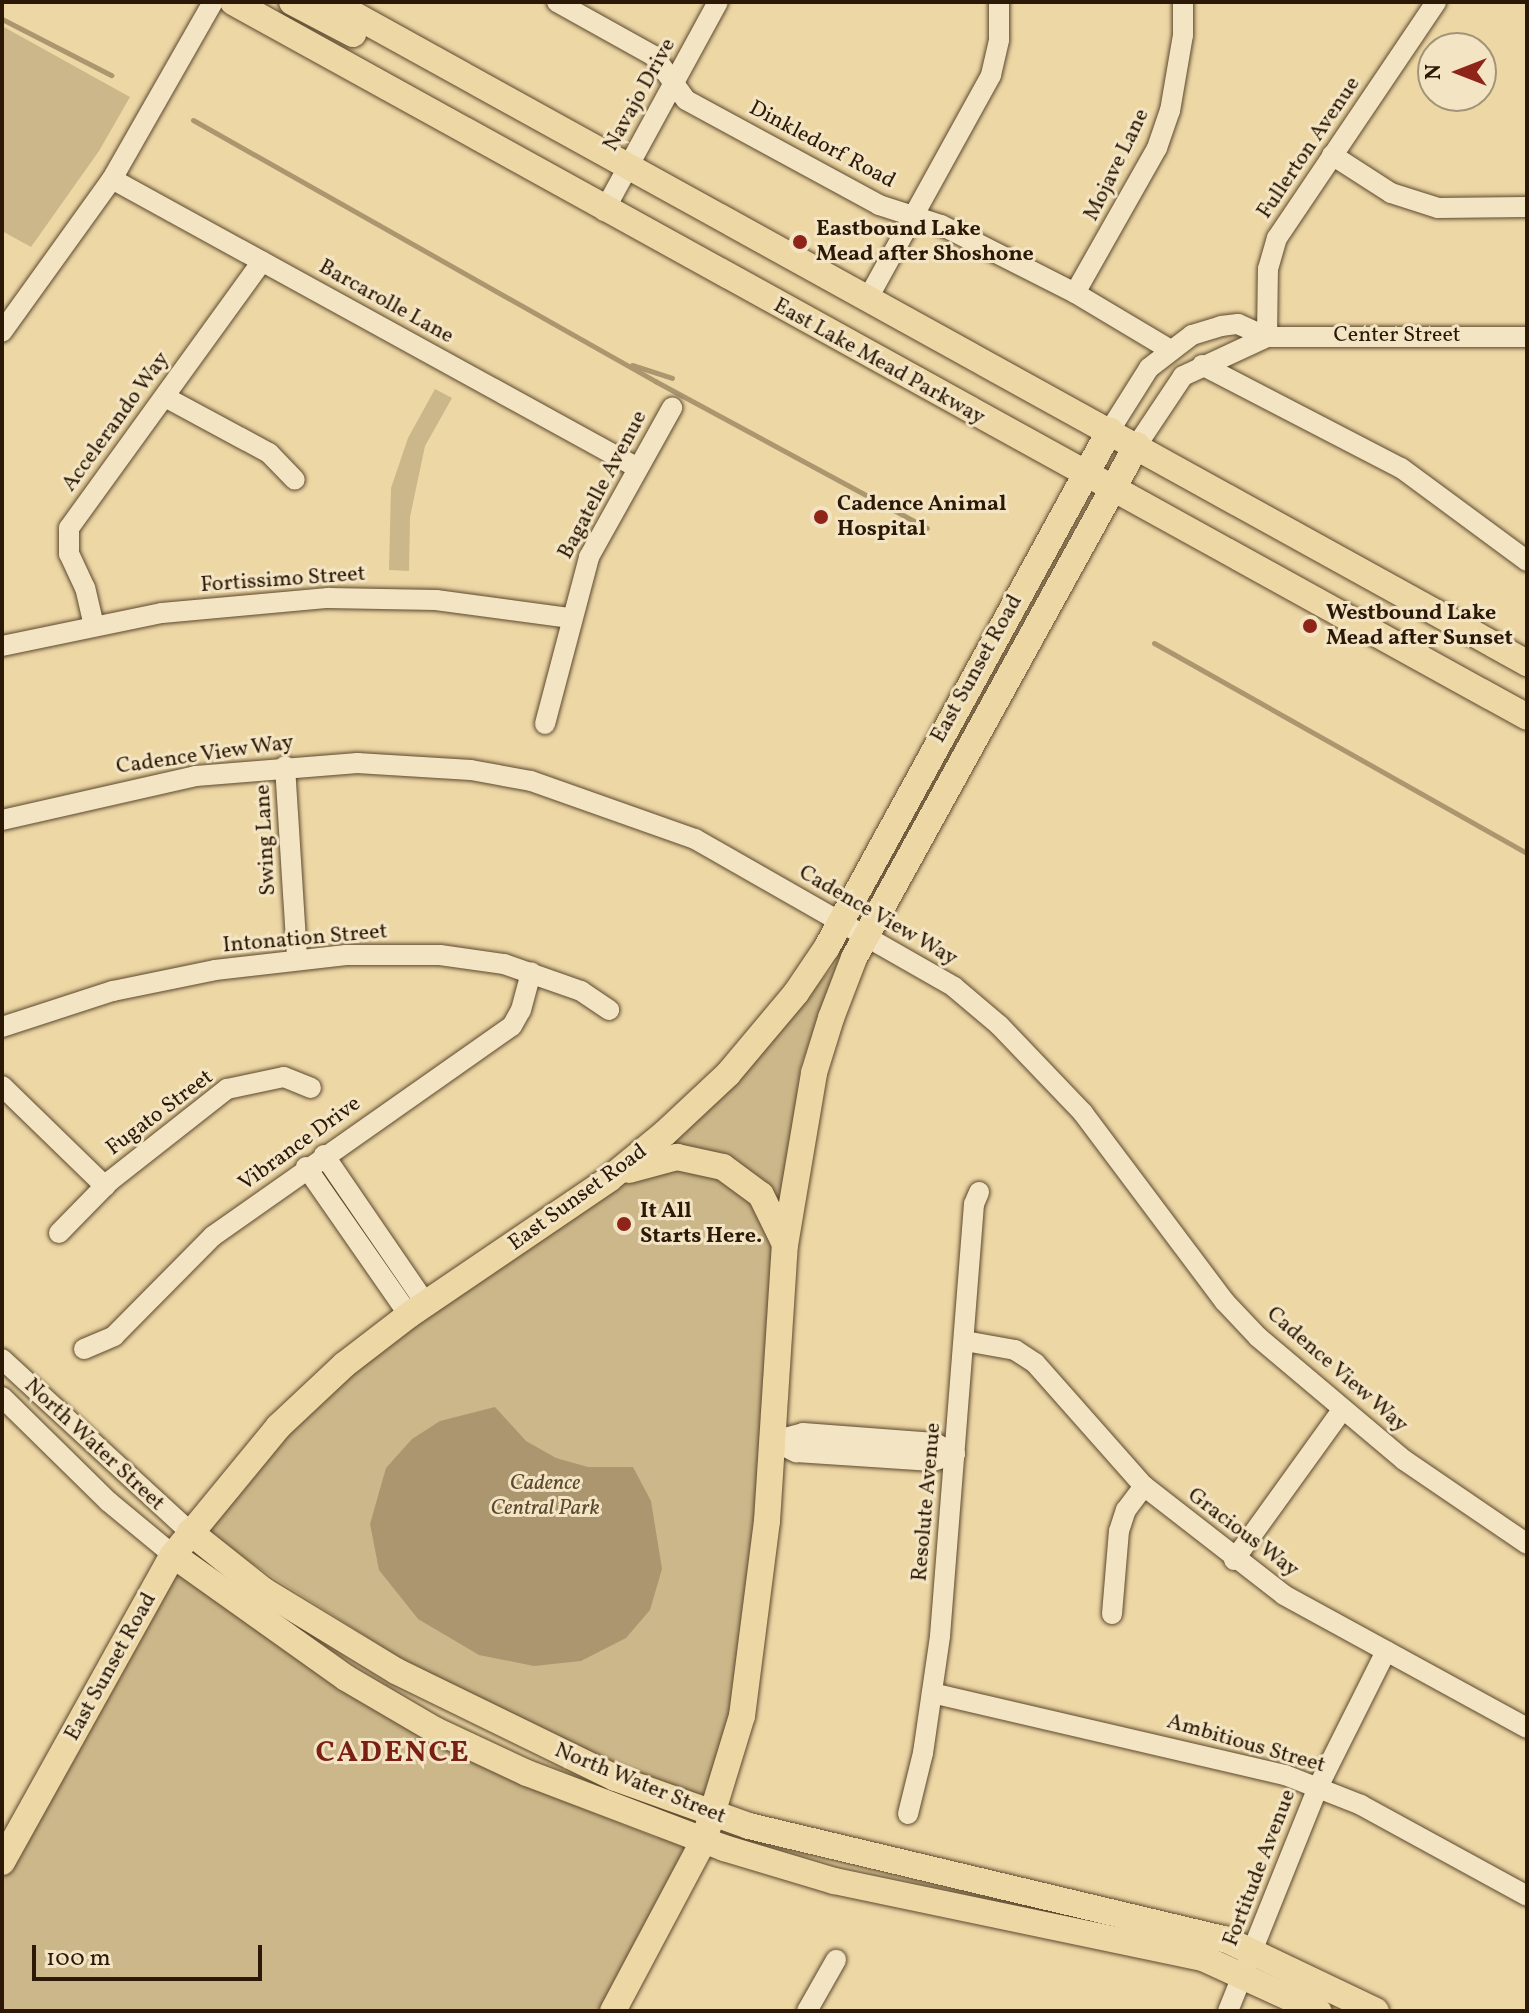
<!DOCTYPE html>
<html>
<head>
<meta charset="utf-8">
<style>
	body { margin:0 }
	#map { position:relative; width:1529px; height:2013px; overflow:hidden; background:#edd7a5; font-family:Vollkorn,serif }
	div>[style] { position:absolute }
	[style*='--x'] { left:calc(var(--x)*1px); top:calc(var(--y)*1px); width:calc(var(--w)*1px); rotate:calc(var(--a)*1deg) }
	.green>* { inset:0; background:#ccb78a }
	.water>* { inset:0; background:#ab966f }
	.stream>* { height:5px; margin:-2.5px; padding:0 2.5px; transform-origin:2.5px; border-radius:2.5px; background:#ab966f }
	.roads { filter:drop-shadow(0 0 2px #5c482e) drop-shadow(0 0 2px #5c482e) }
	.minor>* { height:20px; margin:-10px; padding:0 10px; transform-origin:10px; border-radius:10px; background:#f3e5c4 }
	.major>* { height:26px; margin:-13px; padding:0 13px; transform-origin:13px; border-radius:13px; background:#edd7a5 }
	.dots>* { width:22px; height:22px; translate:-50% -50%; box-sizing:border-box; border:4px solid #f3e5c4; border-radius:50% }
	span { translate:-50% -50%; white-space:nowrap; text-align:center; line-height:1.15; -webkit-text-stroke:6px #f3e5c4; paint-order:stroke }
	.street-label { font-size:22px; color:#2b1807 }
	.poi-label { font-size:22px; color:#2b1807; font-weight:700 }
	.left { translate:0 -50%; text-align:left }
	.park-label { font-size:22px; color:#5b482e; font-style:italic }
	.district-label { font-size:30px; color:#7a1f14; font-weight:700; letter-spacing:2px }
	.frame { position:absolute; inset:0; border:4px solid #2b1807; pointer-events:none }
	.north { position:absolute; left:1417px; top:32px; width:80px; height:80px; box-sizing:border-box; background:#f3e5c4; border:2px solid #a39378; border-radius:50%; rotate:270deg; font-size:22px; font-weight:700; line-height:32px; text-align:center; color:#2b1807 }
	.north::after { content:''; display:block; margin:auto; width:28px; height:36px; background:#8f2418; clip-path:polygon(50% 0,100% 100%,50% 72%,0 100%) }
	.scale { position:absolute; left:32px; top:1945px; width:230px; height:36px; box-sizing:border-box; border:4px solid #2b1807; border-top:0; padding-left:10px; font-size:24px; line-height:28px; white-space:nowrap; color:#2b1807; -webkit-text-stroke:6px #f3e5c4; paint-order:stroke }
</style>
</head>
<body>
<div id="map">
	<div class="green">
		<i style="clip-path:polygon(2px 26px,130px 97px,99px 151px,31px 247px,2px 231px)"></i>
		<i style="clip-path:polygon(435px 389px,452px 398px,425px 446px,410px 517px,409px 571px,389px 570px,391px 488px,408px 438px)"></i>
		<i style="clip-path:polygon(838px 961px,801px 1066px,780px 1207px,666px 1148px,731px 1084px)"></i>
		<i style="clip-path:polygon(702px 1167px,753px 1200px,773px 1238px,745px 1655px,705px 1804px,431px 1678px,201px 1531px,247px 1472px,376px 1352px,633px 1173px)"></i>
		<i style="clip-path:polygon(177px 1565px,202px 1591px,331px 1680px,544px 1793px,657px 1838px,664px 1834px,691px 1843px,605px 2011px,2px 2011px,2px 1881px)"></i>
	</div>
	<div class="water">
		<i style="clip-path:polygon(495px 1407px,526px 1441px,556px 1458px,588px 1467px,633px 1467px,651px 1501px,662px 1569px,650px 1610px,626px 1638px,581px 1661px,534px 1666px,479px 1655px,418px 1619px,379px 1570px,370px 1524px,386px 1468px,412px 1439px,440px 1421px)"></i>
	</div>
	<div class="stream">
		<i style="--x:2;--y:19;--w:123;--a:27.2"></i>
		<i style="--x:193;--y:120;--w:531;--a:29.46"></i>
		<i style="--x:655;--y:381;--w:309;--a:28.4"></i>
		<i style="--x:632;--y:365;--w:42;--a:18"></i>
		<i style="--x:1154;--y:643;--w:428;--a:29.4"></i>
	</div>
	<div class="roads">
		<div class="minor">
			<i style="--x:557;--y:2;--w:111;--a:29.1"></i>
			<i style="--x:654;--y:56;--w:54;--a:54"></i>
			<i style="--x:686;--y:100;--w:220;--a:28.5"></i>
			<i style="--x:879;--y:205;--w:65;--a:17.9"></i>
			<i style="--x:941;--y:225;--w:150;--a:26.9"></i>
			<i style="--x:1075;--y:293;--w:109;--a:30.8"></i>
			<i style="--x:1332;--y:155;--w:70;--a:32.8"></i>
			<i style="--x:1391;--y:193;--w:49;--a:17.7"></i>
			<i style="--x:1438;--y:208;--w:89;--a:-0.6"></i>
			<i style="--x:112;--y:179;--w:598;--a:28.79"></i>
			<i style="--x:604;--y:211;--w:238;--a:-61.4"></i>
			<i style="--x:1075;--y:293;--w:167;--a:-60.5"></i>
			<i style="--x:1157;--y:148;--w:39;--a:-71"></i>
			<i style="--x:1170;--y:111;--w:77;--a:-80.3"></i>
			<i style="--x:1183;--y:35;--w:33;--a:-90"></i>
			<i style="--x:867;--y:300;--w:257;--a:-61.1"></i>
			<i style="--x:991;--y:75;--w:37;--a:-77"></i>
			<i style="--x:999;--y:39;--w:37;--a:-90"></i>
			<i style="--x:2;--y:332;--w:188;--a:-54.3"></i>
			<i style="--x:112;--y:179;--w:204;--a:-60.3"></i>
			<i style="--x:1267;--y:337;--w:68;--a:-89.2"></i>
			<i style="--x:1268;--y:269;--w:32;--a:-74"></i>
			<i style="--x:1277;--y:238;--w:285;--a:-56"></i>
			<i style="--x:1202;--y:365;--w:224;--a:27.4"></i>
			<i style="--x:1401;--y:468;--w:157;--a:36.4"></i>
			<i style="--x:165;--y:397;--w:118;--a:28.3"></i>
			<i style="--x:269;--y:453;--w:37;--a:46"></i>
			<i style="--x:1110;--y:430;--w:73;--a:-57.8"></i>
			<i style="--x:1149;--y:368;--w:54;--a:-37.5"></i>
			<i style="--x:1192;--y:335;--w:30;--a:-17"></i>
			<i style="--x:1221;--y:326;--w:17;--a:-7"></i>
			<i style="--x:1238;--y:324;--w:32;--a:24"></i>
			<i style="--x:1267;--y:337;--w:260;--a:0"></i>
			<i style="--x:1137;--y:445;--w:83;--a:-56.3"></i>
			<i style="--x:1183;--y:376;--w:93;--a:-24.9"></i>
			<i style="--x:94;--y:626;--w:39;--a:-103"></i>
			<i style="--x:85;--y:588;--w:38;--a:-115"></i>
			<i style="--x:69;--y:554;--w:26;--a:-90"></i>
			<i style="--x:69;--y:528;--w:329;--a:-54.1"></i>
			<i style="--x:2;--y:646;--w:163;--a:-11.7"></i>
			<i style="--x:162;--y:613;--w:167;--a:-5.2"></i>
			<i style="--x:328;--y:598;--w:108;--a:1.1"></i>
			<i style="--x:436;--y:600;--w:134;--a:7.7"></i>
			<i style="--x:545;--y:724;--w:173;--a:-75.2"></i>
			<i style="--x:589;--y:557;--w:171;--a:-60.9"></i>
			<i style="--x:285;--y:766;--w:193;--a:86.4"></i>
			<i style="--x:2;--y:820;--w:199;--a:-12.8"></i>
			<i style="--x:196;--y:776;--w:162;--a:-4.6"></i>
			<i style="--x:357;--y:763;--w:114;--a:3.5"></i>
			<i style="--x:471;--y:770;--w:61;--a:10.4"></i>
			<i style="--x:531;--y:781;--w:174;--a:19.5"></i>
			<i style="--x:695;--y:839;--w:298;--a:29.7"></i>
			<i style="--x:954;--y:987;--w:59;--a:40.2"></i>
			<i style="--x:999;--y:1025;--w:122;--a:46.3"></i>
			<i style="--x:1083;--y:1113;--w:236;--a:53.1"></i>
			<i style="--x:1225;--y:1302;--w:48;--a:46.7"></i>
			<i style="--x:1258;--y:1337;--w:191;--a:40.1"></i>
			<i style="--x:1404;--y:1460;--w:149;--a:34.3"></i>
			<i style="--x:2;--y:1027;--w:117;--a:-18"></i>
			<i style="--x:113;--y:991;--w:104;--a:-11.6"></i>
			<i style="--x:215;--y:970;--w:132;--a:-6.5"></i>
			<i style="--x:346;--y:955;--w:94;--a:0"></i>
			<i style="--x:440;--y:955;--w:65;--a:8"></i>
			<i style="--x:504;--y:964;--w:82;--a:19.3"></i>
			<i style="--x:581;--y:991;--w:34;--a:34"></i>
			<i style="--x:2;--y:1086;--w:144;--a:44.2"></i>
			<i style="--x:324;--y:1155;--w:181;--a:55.6"></i>
			<i style="--x:306;--y:1167;--w:180;--a:55.2"></i>
			<i style="--x:59;--y:1233;--w:73;--a:-45.6"></i>
			<i style="--x:110;--y:1181;--w:149;--a:-38.2"></i>
			<i style="--x:227;--y:1089;--w:58;--a:-11.9"></i>
			<i style="--x:284;--y:1077;--w:29;--a:22"></i>
			<i style="--x:965;--y:1341;--w:51;--a:10.2"></i>
			<i style="--x:1015;--y:1350;--w:24;--a:33"></i>
			<i style="--x:1035;--y:1363;--w:164;--a:48.5"></i>
			<i style="--x:1144;--y:1486;--w:177;--a:37.9"></i>
			<i style="--x:1284;--y:1595;--w:277;--a:28.7"></i>
			<i style="--x:84;--y:1349;--w:33;--a:-23"></i>
			<i style="--x:114;--y:1336;--w:141;--a:-45.3"></i>
			<i style="--x:213;--y:1236;--w:365;--a:-35.1"></i>
			<i style="--x:512;--y:1026;--w:18;--a:-61"></i>
			<i style="--x:521;--y:1010;--w:39;--a:-75"></i>
			<i style="--x:2;--y:1359;--w:255;--a:42.6"></i>
			<i style="--x:2;--y:1397;--w:150;--a:44.5"></i>
			<i style="--x:109;--y:1502;--w:83;--a:39.6"></i>
			<i style="--x:774;--y:1441;--w:30;--a:-15"></i>
			<i style="--x:803;--y:1433;--w:132;--a:4.3"></i>
			<i style="--x:935;--y:1443;--w:23;--a:29"></i>
			<i style="--x:774;--y:1441;--w:25;--a:27"></i>
			<i style="--x:796;--y:1452;--w:137;--a:3.8"></i>
			<i style="--x:933;--y:1461;--w:23;--a:-18"></i>
			<i style="--x:1234;--y:1560;--w:185;--a:-54.2"></i>
			<i style="--x:1112;--y:1614;--w:83;--a:-85.2"></i>
			<i style="--x:1119;--y:1531;--w:22;--a:-72"></i>
			<i style="--x:1126;--y:1510;--w:30;--a:-53"></i>
			<i style="--x:932;--y:1693;--w:362;--a:13.1"></i>
			<i style="--x:1285;--y:1775;--w:82;--a:21.5"></i>
			<i style="--x:1361;--y:1805;--w:189;--a:28.7"></i>
			<i style="--x:908;--y:1814;--w:63;--a:-76.2"></i>
			<i style="--x:923;--y:1753;--w:118;--a:-81.7"></i>
			<i style="--x:940;--y:1636;--w:433;--a:-85.5"></i>
			<i style="--x:974;--y:1204;--w:13;--a:-67"></i>
			<i style="--x:807;--y:2011;--w:59;--a:-60.4"></i>
			<i style="--x:1228;--y:2011;--w:241;--a:-68.1"></i>
			<i style="--x:1318;--y:1787;--w:152;--a:-63.4"></i>
		</div>
		<div class="major">
			<i style="--x:233;--y:2;--w:1478;--a:28.92"></i>
			<i style="--x:292;--y:2;--w:69;--a:27.7"></i>
			<i style="--x:331;--y:2;--w:1367;--a:28.93"></i>
			<i style="--x:629;--y:1170;--w:50;--a:-15.2"></i>
			<i style="--x:677;--y:1157;--w:47;--a:12.3"></i>
			<i style="--x:723;--y:1167;--w:47;--a:36.4"></i>
			<i style="--x:761;--y:1195;--w:52;--a:63.9"></i>
			<i style="--x:190;--y:1532;--w:93;--a:38.5"></i>
			<i style="--x:263;--y:1590;--w:156;--a:31.3"></i>
			<i style="--x:396;--y:1671;--w:244;--a:26"></i>
			<i style="--x:615;--y:1778;--w:142;--a:19.7"></i>
			<i style="--x:749;--y:1826;--w:489;--a:13.4"></i>
			<i style="--x:1225;--y:1939;--w:167;--a:25.5"></i>
			<i style="--x:173;--y:1555;--w:212;--a:35.4"></i>
			<i style="--x:346;--y:1678;--w:103;--a:30.3"></i>
			<i style="--x:435;--y:1730;--w:102;--a:25.1"></i>
			<i style="--x:527;--y:1773;--w:211;--a:20.8"></i>
			<i style="--x:724;--y:1848;--w:115;--a:16.7"></i>
			<i style="--x:834;--y:1881;--w:377;--a:11.8"></i>
			<i style="--x:1203;--y:1958;--w:127;--a:24.7"></i>
			<i style="--x:2;--y:1862;--w:351;--a:-60.9"></i>
			<i style="--x:173;--y:1555;--w:166;--a:-50.6"></i>
			<i style="--x:278;--y:1427;--w:91;--a:-43.2"></i>
			<i style="--x:344;--y:1365;--w:82;--a:-37.6"></i>
			<i style="--x:409;--y:1315;--w:242;--a:-34.2"></i>
			<i style="--x:609;--y:1179;--w:72;--a:-39.4"></i>
			<i style="--x:665;--y:1133;--w:86;--a:-43.1"></i>
			<i style="--x:728;--y:1074;--w:106;--a:-50"></i>
			<i style="--x:796;--y:993;--w:55;--a:-56"></i>
			<i style="--x:827;--y:947;--w:589;--a:-61.3"></i>
			<i style="--x:613;--y:2011;--w:194;--a:-62"></i>
			<i style="--x:704;--y:1840;--w:130;--a:-73"></i>
			<i style="--x:742;--y:1716;--w:197;--a:-82.7"></i>
			<i style="--x:767;--y:1521;--w:277;--a:-86.3"></i>
			<i style="--x:785;--y:1245;--w:174;--a:-80.4"></i>
			<i style="--x:814;--y:1073;--w:58;--a:-72.8"></i>
			<i style="--x:831;--y:1018;--w:64;--a:-69"></i>
			<i style="--x:854;--y:958;--w:586;--a:-61.12"></i>
		</div>
	</div>
	<div class="dots">
		<i style="left:800px;top:242px;background:#8f2418"></i>
		<i style="left:821px;top:517px;background:#8f2418"></i>
		<i style="left:1310px;top:626px;background:#8f2418"></i>
		<i style="left:624px;top:1224px;background:#8f2418"></i>
	</div>
	<div class="street-label">
		<span style="left:640px;top:95px;rotate:-61deg">Navajo Drive</span>
		<span style="left:822px;top:145px;rotate:28deg">Dinkledorf Road</span>
		<span style="left:1309px;top:148px;rotate:-56deg">Fullerton Avenue</span>
		<span style="left:1117px;top:165px;rotate:-64deg">Mojave Lane</span>
		<span style="left:386px;top:302px;rotate:29deg">Barcarolle Lane</span>
		<span style="left:1397px;top:336px">Center Street</span>
		<span style="left:879px;top:362px;rotate:29deg">East Lake Mead Parkway</span>
		<span style="left:116px;top:422px;rotate:-54deg">Accelerando Way</span>
		<span style="left:603px;top:485px;rotate:-62deg">Bagatelle Avenue</span>
		<span style="left:283px;top:580px;rotate:-4deg">Fortissimo Street</span>
		<span style="left:977px;top:669px;rotate:-61deg">East Sunset Road</span>
		<span style="left:205px;top:755px;rotate:-8deg">Cadence View Way</span>
		<span style="left:266px;top:840px;rotate:-93deg">Swing Lane</span>
		<span style="left:878px;top:916px;rotate:30deg">Cadence View Way</span>
		<span style="left:305px;top:939px;rotate:-5deg">Intonation Street</span>
		<span style="left:160px;top:1113px;rotate:-37deg">Fugato Street</span>
		<span style="left:300px;top:1144px;rotate:-36deg">Vibrance Drive</span>
		<span style="left:578px;top:1198px;rotate:-36deg">East Sunset Road</span>
		<span style="left:1337px;top:1370px;rotate:41deg">Cadence View Way</span>
		<span style="left:94px;top:1445px;rotate:43deg">North Water Street</span>
		<span style="left:927px;top:1502px;rotate:-85deg">Resolute Avenue</span>
		<span style="left:1243px;top:1533px;rotate:37deg">Gracious Way</span>
		<span style="left:111px;top:1667px;rotate:-61deg">East Sunset Road</span>
		<span style="left:1246px;top:1744px;rotate:16deg">Ambitious Street</span>
		<span style="left:640px;top:1784px;rotate:22deg">North Water Street</span>
		<span style="left:1260px;top:1868px;rotate:-69deg">Fortitude Avenue</span>
	</div>
	<div class="poi-label">
		<span class="left" style="left:816px;top:242px">Eastbound Lake<br>Mead after Shoshone</span>
		<span class="left" style="left:837px;top:517px">Cadence Animal<br>Hospital</span>
		<span class="left" style="left:1326px;top:626px">Westbound Lake<br>Mead after Sunset</span>
		<span class="left" style="left:640px;top:1224px">It All<br>Starts Here.</span>
	</div>
	<div class="park-label">
		<span style="left:545px;top:1496px">Cadence<br>Central Park</span>
	</div>
	<div class="district-label">
		<span style="left:393px;top:1753px">CADENCE</span>
	</div>
	<div class="frame"></div>
	<div class="north">N</div>
	<div class="scale">100 m</div>
</div>
</body>
</html>
